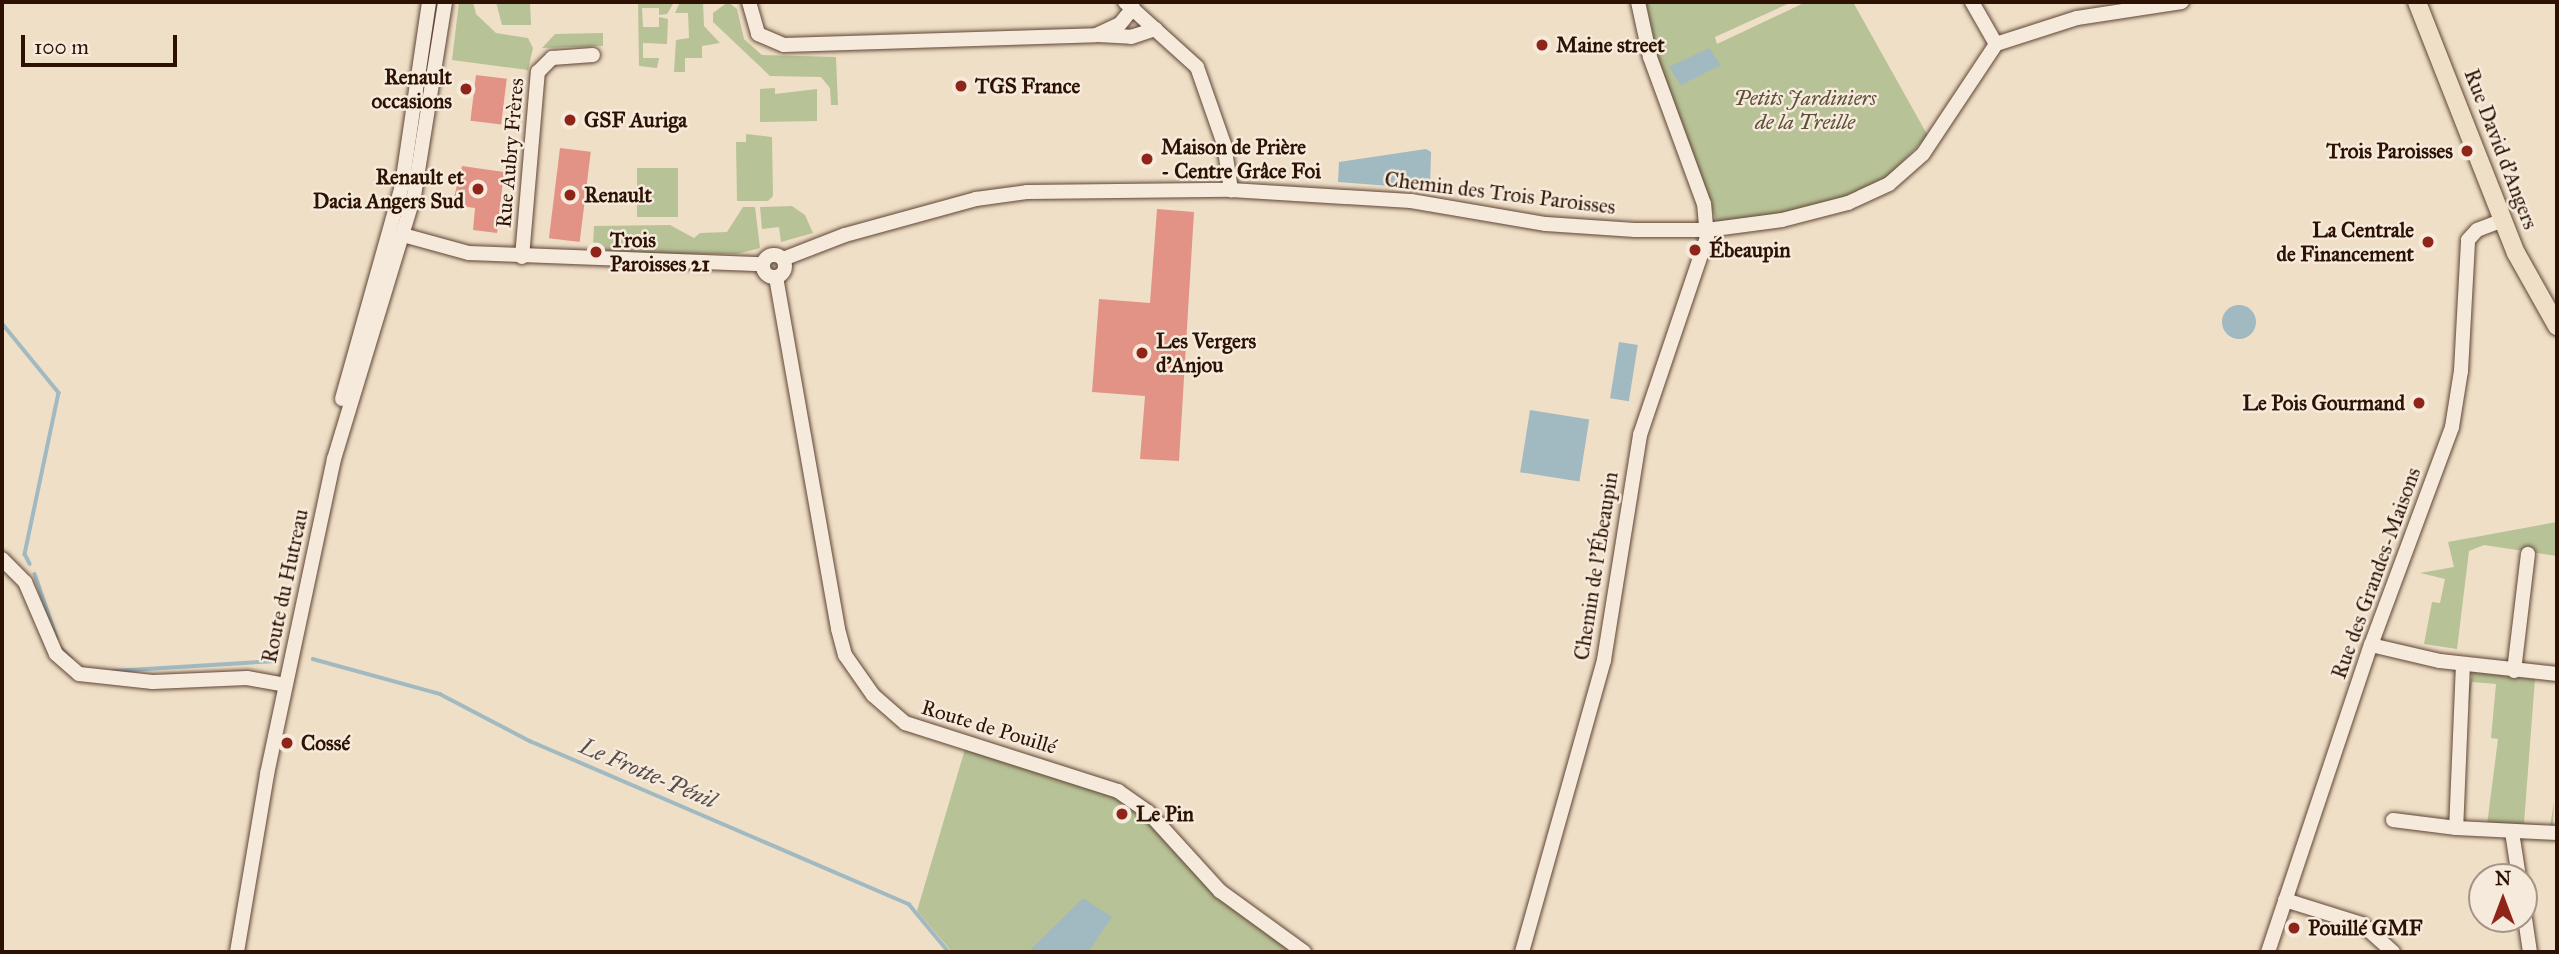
<!DOCTYPE html>
<html>
<head>
<meta charset="utf-8">
<style>
	body { margin:0 }
	#map { position:relative; width:2559px; height:954px; overflow:hidden; background:#f0dfc7; font-family:"IM FELL Great Primer",serif }
	div>[style] { position:absolute }
	[style*='--x'] { left:calc(var(--x)*1px); top:calc(var(--y)*1px); width:calc(var(--w)*1px); rotate:calc(var(--a)*1deg) }
	.green>* { inset:0; background:#b8c297; transform-origin:0 0 }
	.water>* { inset:0; background:#a1b9c1; transform-origin:0 0 }
	.round { border-radius:50% }
	.stream>* { height:3.5px; margin:-1.75px; padding:0 1.75px; transform-origin:1.75px; border-radius:1.75px; background:#a1b9c1 }
	.building>* { inset:0; background:#e39386; transform-origin:0 0 }
	.roads { filter:drop-shadow(0 0 2px #5e4535) drop-shadow(0 0 2px #5e4535) }
	.minor>* { height:14px; margin:-7px; padding:0 7px; transform-origin:7px; border-radius:7px; background:#f5eadb }
	.minor>.ring { margin:-7px; padding:0; box-sizing:content-box; background:none; border:14px solid #f5eadb; border-radius:50% }
	.major>* { height:18px; margin:-9px; padding:0 9px; transform-origin:9px; border-radius:9px; background:#f0dfc7 }
	.dots>* { width:19px; height:19px; translate:-50% -50%; box-sizing:border-box; border:4px solid #f5eadb; border-radius:50% }
	span { translate:-50% -50%; white-space:nowrap; text-align:center; line-height:1.15; -webkit-text-stroke:5px #f5eadb; paint-order:stroke }
	.poi-label { font-size:21px; color:#2d1204; font-weight:700 }
	.left { translate:0 -50%; text-align:left }
	.right { translate:-100% -50%; text-align:right }
	.park-label { font-size:21px; color:#5e5037; font-style:italic }
	.street-label { font-size:21px; color:#2d1204 }
	.water-label { font-size:23px; color:#564c46; font-style:italic }
	.frame { position:absolute; inset:0; border:4px solid #2d1204; pointer-events:none }
	.north { position:absolute; left:2468px; top:863px; width:70px; height:70px; box-sizing:border-box; background:#f5eadb; border:2px solid #a59485; border-radius:50%; rotate:0deg; font-size:19px; font-weight:700; line-height:28px; text-align:center; color:#2d1204 }
	.north::after { content:''; display:block; margin:auto; width:24px; height:32px; background:#8f2418; clip-path:polygon(50% 0,100% 100%,50% 72%,0 100%) }
	.scale { position:absolute; left:21px; top:35px; width:156px; height:32px; box-sizing:border-box; border:4px solid #2d1204; border-top:0; padding-left:9px; font-size:21px; line-height:24px; white-space:nowrap; color:#2d1204; -webkit-text-stroke:5px #f5eadb; paint-order:stroke }
</style>
</head>
<body>
<div id="map">
	<div class="green">
		<i style="clip-path:polygon(459px 2px,473px 2px,476px 14px,496px 33px,528px 38px,533px 48px,528px 70px,452px 60px)"></i>
		<i style="clip-path:polygon(496px 2px,530px 2px,531px 25px,502px 25px)"></i>
		<i style="clip-path:polygon(638px 2px,673px 4px,667px 14px,659px 15px,659px 8px,642px 8px,643px 27px,659px 27px,659px 17px,668px 19px,667px 44px,643px 43px,643px 58px,659px 58px,657px 68px,639px 66px)"></i>
		<i style="clip-path:polygon(680px 2px,703px 2px,704px 26px,720px 43px,702px 46px,702px 58px,685px 58px,685px 72px,674px 72px,676px 40px,689px 38px,688px 13px,675px 13px)"></i>
		<i style="clip-path:polygon(728px 2px,737px 9px,744px 39px,762px 55px,836px 57px,838px 105px,831px 105px,830px 88px,821px 77px,770px 76px,713px 22px,713px 13px)"></i>
		<i style="clip-path:polygon(1646px 2px,1792px 2px,1715px 37px,1717px 44px,1806px 2px,1853px 2px,1928px 136px,1880px 184px,1858px 194px,1809px 209px,1717px 222px,1660px 71px)"></i>
		<i style="clip-path:polygon(603px 33px,603px 46px,542px 48px,555px 34px)"></i>
		<i style="clip-path:polygon(775px 88px,775px 94px,817px 89px,817px 121px,760px 122px,760px 89px)"></i>
		<i style="clip-path:polygon(746px 134px,772px 137px,773px 196px,768px 201px,737px 201px,736px 142px,746px 142px)"></i>
		<i style="left:637px;top:168px;width:41px;height:49px"></i>
		<i style="clip-path:polygon(792px 206px,805px 215px,813px 233px,781px 242px,779px 227px,762px 229px,760px 207px)"></i>
		<i style="clip-path:polygon(743px 207px,755px 207px,760px 248px,737px 254px,605px 254px,605px 247px,593px 247px,594px 226px,670px 225px,694px 238px,700px 233px,727px 232px)"></i>
		<i style="clip-path:polygon(2557px 522px,2557px 556px,2484px 545px,2469px 551px,2457px 649px,2424px 644px,2432px 602px,2440px 603px,2445px 579px,2420px 573px,2454px 567px,2448px 542px)"></i>
		<i style="clip-path:polygon(2473px 672px,2535px 679px,2524px 823px,2550px 826px,2554px 802px,2553px 827px,2487px 825px,2498px 739px,2491px 738px,2496px 684px,2472px 682px,2469px 705px,2464px 705px)"></i>
		<i style="clip-path:polygon(965px 749px,1092px 784px,1131px 804px,1215px 894px,1294px 952px,952px 952px,917px 911px)"></i>
	</div>
	<div class="water">
		<i style="clip-path:polygon(1709px 48px,1721px 65px,1681px 85px,1669px 67px)"></i>
		<i style="clip-path:polygon(1426px 149px,1431px 152px,1430px 189px,1338px 182px,1339px 162px)"></i>
		<i class="round" style="left:2222px;top:305px;width:34px;height:34px"></i>
		<i style="left:1619px;top:342px;width:19px;height:57px;rotate:9deg"></i>
		<i style="left:1530px;top:410px;width:60px;height:63px;rotate:9deg"></i>
		<i style="clip-path:polygon(1083px 898px,1112px 917px,1088px 952px,1028px 952px)"></i>
	</div>
	<div class="stream">
		<i style="--x:2;--y:323;--w:90;--a:50.8"></i>
		<i style="--x:59;--y:393;--w:165;--a:101.9"></i>
		<i style="--x:25;--y:554;--w:11;--a:63"></i>
		<i style="--x:35;--y:574;--w:68;--a:71"></i>
		<i style="--x:59;--y:646;--w:17;--a:45"></i>
		<i style="--x:313;--y:659;--w:132;--a:15.4"></i>
		<i style="--x:440;--y:694;--w:102;--a:27.6"></i>
		<i style="--x:530;--y:741;--w:413;--a:23.3"></i>
		<i style="--x:909;--y:904;--w:62;--a:50.2"></i>
		<i style="--x:113;--y:671;--w:164;--a:-3.5"></i>
	</div>
	<div class="building">
		<i style="left:476px;top:75px;width:31px;height:46px;rotate:7deg"></i>
		<i style="left:560px;top:148px;width:31px;height:91px;rotate:7deg"></i>
		<i style="clip-path:polygon(462px 166px,504px 172px,497px 233px,473px 230px,475px 208px,452px 205px)"></i>
		<i style="clip-path:polygon(1157px 209px,1194px 212px,1179px 461px,1140px 459px,1145px 396px,1092px 392px,1099px 299px,1150px 303px)"></i>
	</div>
	<div class="roads">
		<div class="minor">
			<i style="--x:749;--y:2;--w:33;--a:74"></i>
			<i style="--x:758;--y:34;--w:28;--a:23"></i>
			<i style="--x:784;--y:45;--w:312;--a:-1.8"></i>
			<i style="--x:1096;--y:35;--w:26;--a:-25"></i>
			<i style="--x:1120;--y:24;--w:21;--a:-51"></i>
			<i style="--x:1125;--y:2;--w:97;--a:42.1"></i>
			<i style="--x:1197;--y:67;--w:82;--a:70.7"></i>
			<i style="--x:1224;--y:144;--w:47;--a:81.3"></i>
			<i style="--x:1972;--y:2;--w:48;--a:60.3"></i>
			<i style="--x:1098;--y:35;--w:33;--a:3"></i>
			<i style="--x:1131;--y:37;--w:26;--a:-18"></i>
			<i style="--x:403;--y:235;--w:68;--a:15.3"></i>
			<i style="--x:469;--y:253;--w:293;--a:2.2"></i>
			<i class="ring" style="left:763px;top:255px;width:8px;height:8px"></i>
			<i style="--x:522;--y:257;--w:186;--a:-85.1"></i>
			<i style="--x:538;--y:72;--w:20;--a:-45"></i>
			<i style="--x:552;--y:58;--w:41;--a:-4.2"></i>
			<i style="--x:783;--y:259;--w:66;--a:-21.2"></i>
			<i style="--x:845;--y:235;--w:136;--a:-15.4"></i>
			<i style="--x:976;--y:199;--w:51;--a:-7.8"></i>
			<i style="--x:1027;--y:192;--w:204;--a:-0.6"></i>
			<i style="--x:1231;--y:190;--w:180;--a:3.5"></i>
			<i style="--x:1411;--y:201;--w:137;--a:9.7"></i>
			<i style="--x:1546;--y:224;--w:89;--a:3.9"></i>
			<i style="--x:1635;--y:230;--w:72;--a:0"></i>
			<i style="--x:1707;--y:230;--w:76;--a:-7.6"></i>
			<i style="--x:1782;--y:220;--w:68;--a:-14.4"></i>
			<i style="--x:1848;--y:203;--w:45;--a:-24.9"></i>
			<i style="--x:1889;--y:184;--w:45;--a:-41.4"></i>
			<i style="--x:1923;--y:154;--w:132;--a:-56.4"></i>
			<i style="--x:1996;--y:44;--w:85;--a:-17.8"></i>
			<i style="--x:2077;--y:18;--w:106;--a:-8.7"></i>
			<i style="--x:776;--y:277;--w:357;--a:80"></i>
			<i style="--x:838;--y:629;--w:27;--a:75"></i>
			<i style="--x:845;--y:655;--w:49;--a:55"></i>
			<i style="--x:873;--y:695;--w:43;--a:41.2"></i>
			<i style="--x:905;--y:723;--w:224;--a:17.7"></i>
			<i style="--x:1118;--y:791;--w:37;--a:35"></i>
			<i style="--x:1148;--y:812;--w:107;--a:47.7"></i>
			<i style="--x:1220;--y:891;--w:104;--a:36"></i>
			<i style="--x:342;--y:399;--w:222;--a:-74.3"></i>
			<i style="--x:402;--y:185;--w:185;--a:-81.6"></i>
			<i style="--x:2;--y:559;--w:33;--a:45"></i>
			<i style="--x:25;--y:582;--w:78;--a:66.7"></i>
			<i style="--x:56;--y:654;--w:30;--a:41"></i>
			<i style="--x:79;--y:674;--w:74;--a:6.2"></i>
			<i style="--x:153;--y:682;--w:94;--a:-2.4"></i>
			<i style="--x:247;--y:678;--w:39;--a:10"></i>
			<i style="--x:2371;--y:645;--w:71;--a:13.1"></i>
			<i style="--x:2440;--y:661;--w:118;--a:6.3"></i>
			<i style="--x:2463;--y:664;--w:164;--a:92.4"></i>
			<i style="--x:2456;--y:828;--w:101;--a:2.8"></i>
			<i style="--x:2514;--y:671;--w:118;--a:-83.2"></i>
			<i style="--x:2393;--y:820;--w:64;--a:7.2"></i>
			<i style="--x:2512;--y:832;--w:46;--a:81.2"></i>
			<i style="--x:2285;--y:900;--w:81;--a:17.3"></i>
			<i style="--x:2362;--y:924;--w:42;--a:42.1"></i>
			<i style="--x:2524;--y:912;--w:40;--a:81.5"></i>
			<i style="--x:237;--y:952;--w:181;--a:-80.4"></i>
			<i style="--x:267;--y:774;--w:322;--a:-78"></i>
			<i style="--x:334;--y:459;--w:275;--a:-73.1"></i>
			<i style="--x:414;--y:196;--w:196;--a:-80.9"></i>
			<i style="--x:1522;--y:952;--w:303;--a:-74.3"></i>
			<i style="--x:1604;--y:660;--w:228;--a:-80.9"></i>
			<i style="--x:1640;--y:435;--w:209;--a:-71.3"></i>
			<i style="--x:1707;--y:237;--w:33;--a:-95"></i>
			<i style="--x:1704;--y:204;--w:157;--a:-110.2"></i>
			<i style="--x:1650;--y:57;--w:56;--a:-102.3"></i>
			<i style="--x:2268;--y:952;--w:324;--a:-71.5"></i>
			<i style="--x:2371;--y:645;--w:233;--a:-69.6"></i>
			<i style="--x:2452;--y:427;--w:57;--a:-80.9"></i>
			<i style="--x:2461;--y:371;--w:131;--a:-86.9"></i>
			<i style="--x:2468;--y:240;--w:13;--a:-48"></i>
			<i style="--x:2477;--y:230;--w:28;--a:-21"></i>
		</div>
		<div class="major">
			<i style="--x:2417;--y:2;--w:270;--a:68.5"></i>
			<i style="--x:2516;--y:253;--w:84;--a:60.7"></i>
		</div>
	</div>
	<div class="dots">
		<i style="left:1542px;top:45px;background:#8f2418"></i>
		<i style="left:961px;top:86px;background:#8f2418"></i>
		<i style="left:466px;top:89px;background:#8f2418"></i>
		<i style="left:570px;top:120px;background:#8f2418"></i>
		<i style="left:2467px;top:151px;background:#8f2418"></i>
		<i style="left:1147px;top:159px;background:#8f2418"></i>
		<i style="left:478px;top:189px;background:#8f2418"></i>
		<i style="left:570px;top:195px;background:#8f2418"></i>
		<i style="left:2428px;top:242px;background:#8f2418"></i>
		<i style="left:1695px;top:250px;background:#8f2418"></i>
		<i style="left:596px;top:252px;background:#8f2418"></i>
		<i style="left:1142px;top:353px;background:#8f2418"></i>
		<i style="left:2419px;top:403px;background:#8f2418"></i>
		<i style="left:287px;top:743px;background:#8f2418"></i>
		<i style="left:1122px;top:814px;background:#8f2418"></i>
		<i style="left:2294px;top:928px;background:#8f2418"></i>
	</div>
	<div class="poi-label">
		<span class="left" style="left:1556px;top:45px">Maine street</span>
		<span class="right" style="left:452px;top:89px">Renault<br>occasions</span>
		<span class="left" style="left:975px;top:86px">TGS France</span>
		<span class="left" style="left:584px;top:120px">GSF Auriga</span>
		<span class="left" style="left:1161px;top:159px">Maison de Prière<br>- Centre Grâce Foi</span>
		<span class="right" style="left:2453px;top:151px">Trois Paroisses</span>
		<span class="right" style="left:464px;top:189px">Renault et<br>Dacia Angers Sud</span>
		<span class="left" style="left:584px;top:195px">Renault</span>
		<span class="right" style="left:2414px;top:242px">La Centrale<br>de Financement</span>
		<span class="left" style="left:610px;top:252px">Trois<br>Paroisses 21</span>
		<span class="left" style="left:1709px;top:250px">Ébeaupin</span>
		<span class="left" style="left:1156px;top:353px">Les Vergers<br>d'Anjou</span>
		<span class="right" style="left:2405px;top:403px">Le Pois Gourmand</span>
		<span class="left" style="left:301px;top:743px">Cossé</span>
		<span class="left" style="left:1136px;top:814px">Le Pin</span>
		<span class="left" style="left:2308px;top:928px">Pouillé GMF</span>
	</div>
	<div class="park-label">
		<span style="left:1805px;top:110px">Petits Jardiniers<br>de la Treille</span>
	</div>
	<div class="street-label">
		<span style="left:2501px;top:149px;rotate:69deg">Rue David d'Angers</span>
		<span style="left:510px;top:153px;rotate:-85deg">Rue Aubry Frères</span>
		<span style="left:1500px;top:193px;rotate:7deg">Chemin des Trois Paroisses</span>
		<span style="left:1596px;top:566px;rotate:-81deg">Chemin de l'Ébeaupin</span>
		<span style="left:2376px;top:573px;rotate:-70deg">Rue des Grandes-Maisons</span>
		<span style="left:285px;top:586px;rotate:-78deg">Route du Hutreau</span>
		<span style="left:989px;top:727px;rotate:17deg">Route de Pouillé</span>
	</div>
	<div class="water-label">
		<span style="left:648px;top:773px;rotate:23deg">Le Frotte-Pénil</span>
	</div>
	<div class="frame"></div>
	<div class="north">N</div>
	<div class="scale">100 m</div>
</div>
</body>
</html>
